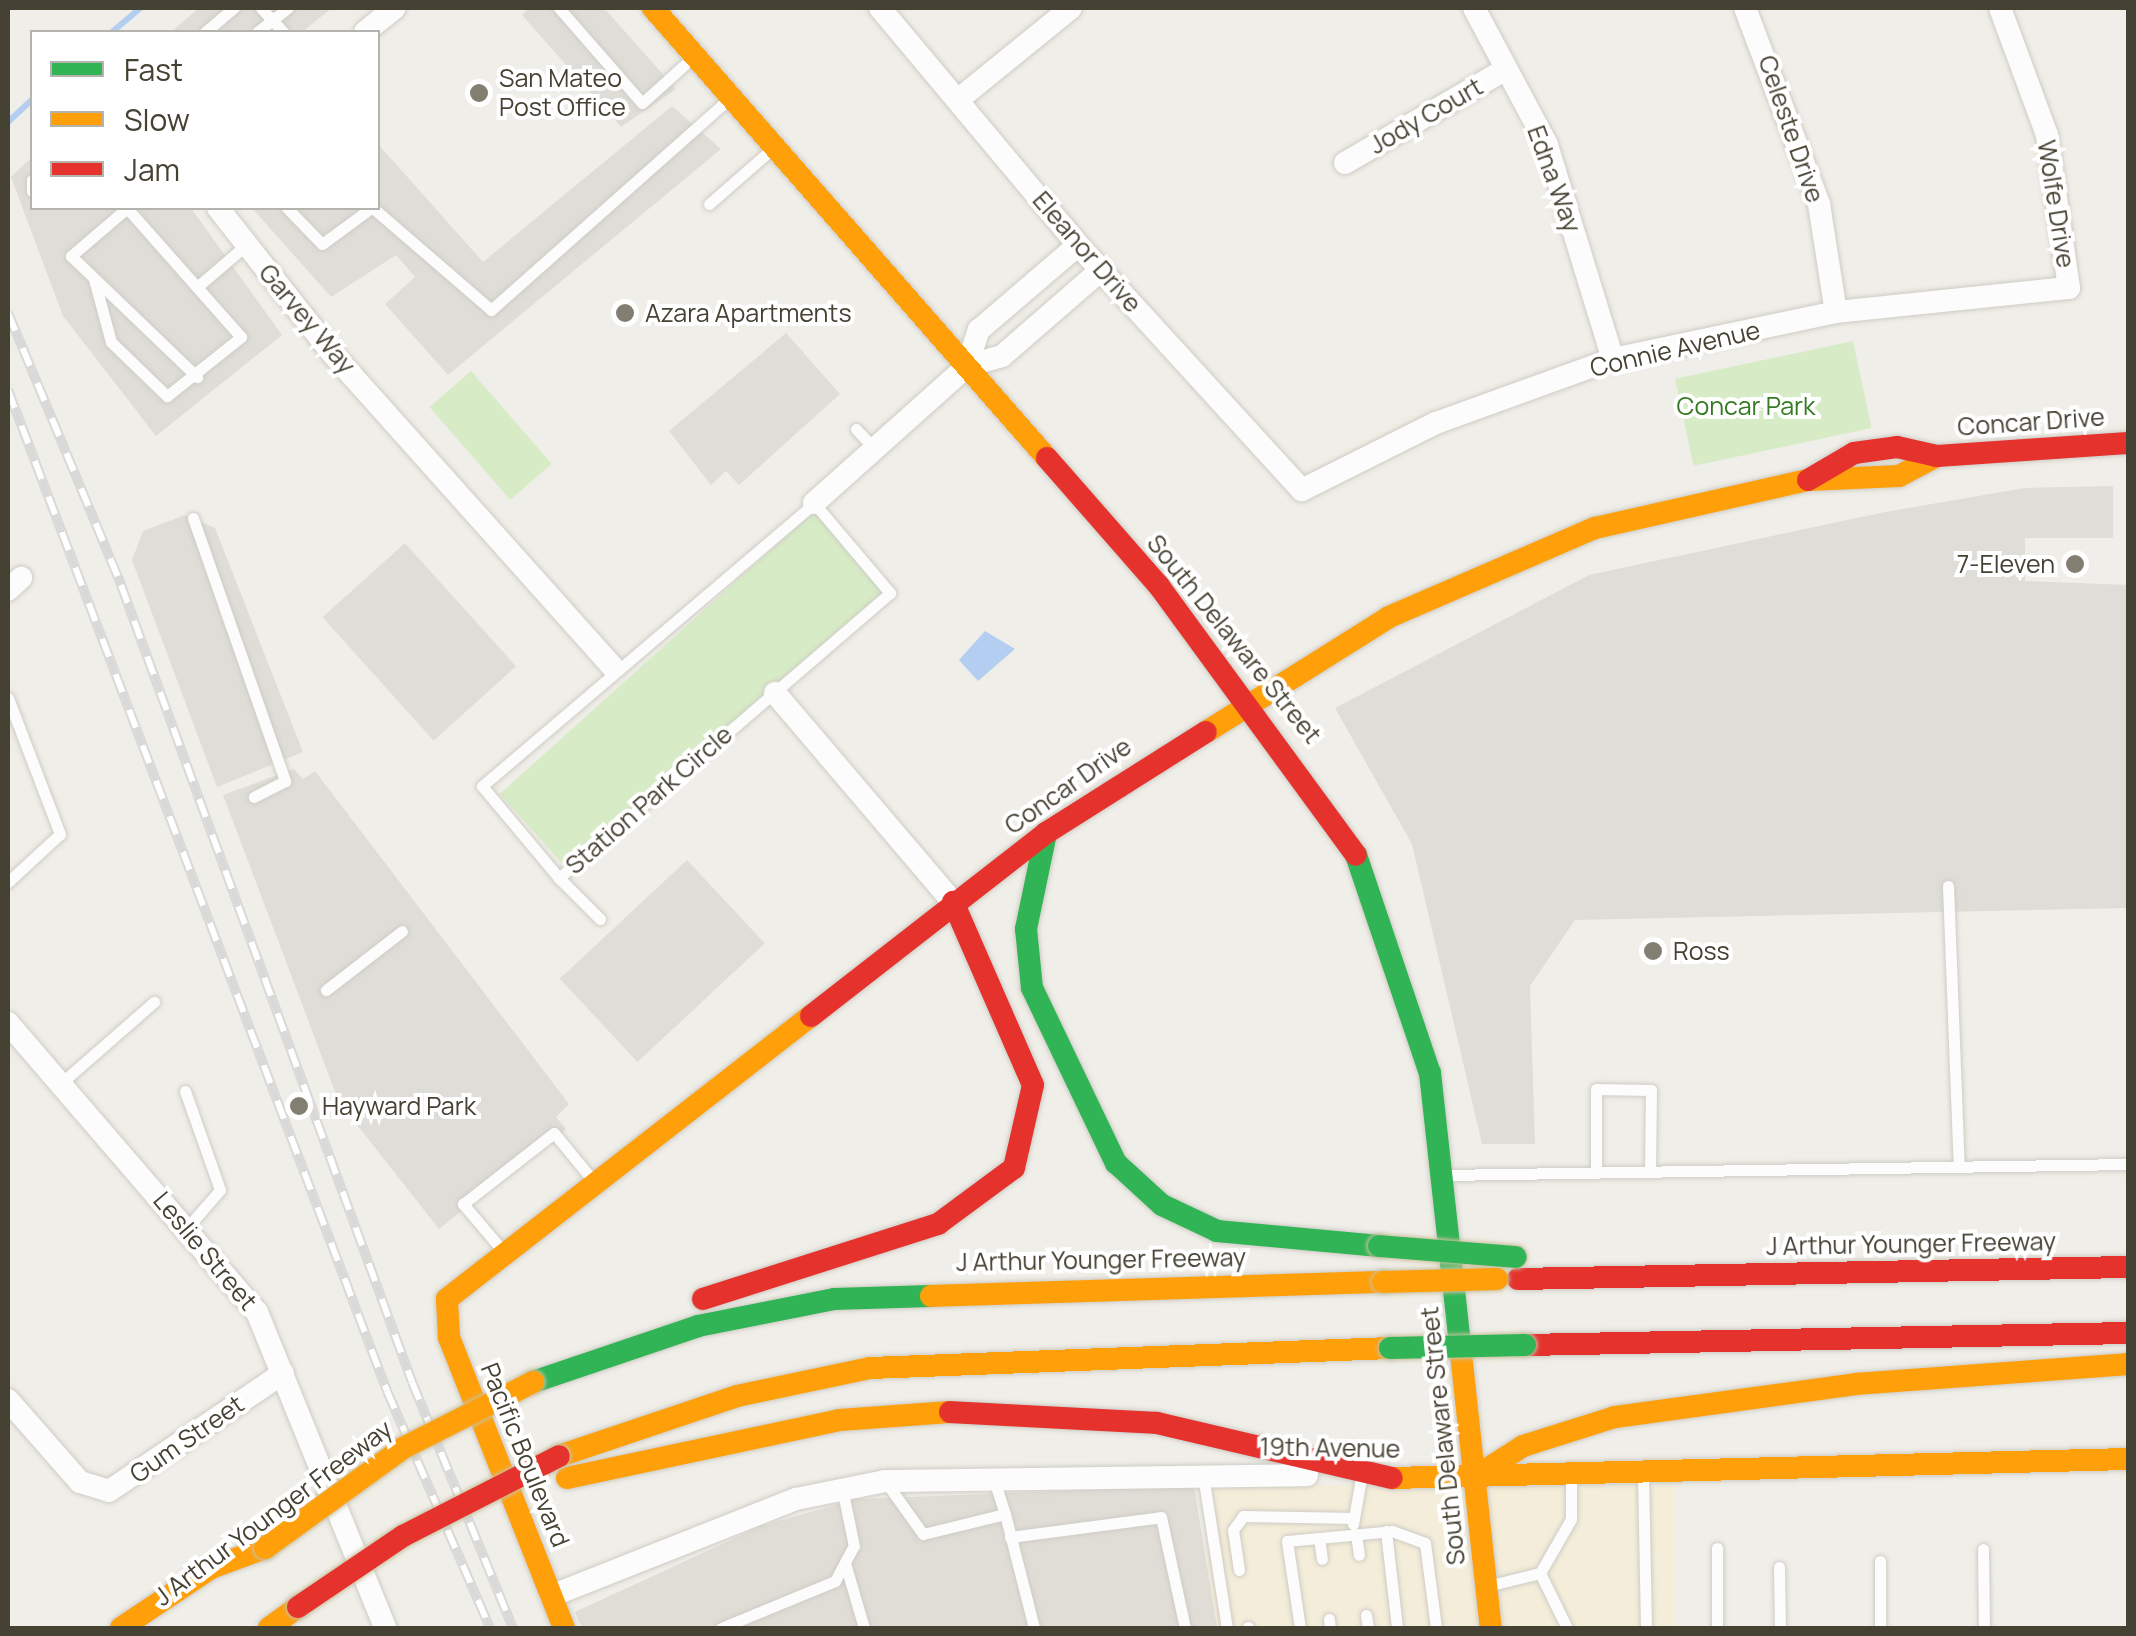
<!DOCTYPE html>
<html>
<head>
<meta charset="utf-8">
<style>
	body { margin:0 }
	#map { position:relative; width:2136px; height:1636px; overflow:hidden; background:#f0eee8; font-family:Manrope,sans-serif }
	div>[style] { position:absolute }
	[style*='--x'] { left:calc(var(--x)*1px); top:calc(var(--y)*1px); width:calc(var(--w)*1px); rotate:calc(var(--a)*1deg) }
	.commercial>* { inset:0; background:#f4edd9; transform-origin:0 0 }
	.industrial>* { inset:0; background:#e0ddd6 }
	.green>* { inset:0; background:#d7ecc6; transform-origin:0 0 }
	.parking>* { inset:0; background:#dfddd8; transform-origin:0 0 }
	.water>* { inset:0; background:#b4cef1 }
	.stream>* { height:6px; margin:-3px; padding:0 3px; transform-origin:3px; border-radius:3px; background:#b4cef1 }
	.roads { filter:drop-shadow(0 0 2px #ceccc5) drop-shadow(0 0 2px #ceccc5) }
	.lane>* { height:11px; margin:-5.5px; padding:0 5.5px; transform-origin:5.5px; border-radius:5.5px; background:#fdfcfc }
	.street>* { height:22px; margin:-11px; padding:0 11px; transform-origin:11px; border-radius:11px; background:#fdfcfc }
	.fast>* { height:22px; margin:-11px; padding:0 11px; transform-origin:11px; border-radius:11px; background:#30b455 }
	.slow>* { height:22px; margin:-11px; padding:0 11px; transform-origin:11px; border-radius:11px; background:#ff9f0a }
	.jam>* { height:22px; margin:-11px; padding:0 11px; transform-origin:11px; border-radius:11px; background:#e5322d }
	.rail>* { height:10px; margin-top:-5px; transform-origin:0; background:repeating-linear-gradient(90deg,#fff 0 19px,#d9d9d8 0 38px); box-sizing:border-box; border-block:2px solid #d9d9d8 }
	.bridges { filter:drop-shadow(0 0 2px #cac1a1) drop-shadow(0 0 2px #cac1a1) }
	.fast-bridge>* { height:22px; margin:-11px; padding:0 11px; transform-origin:11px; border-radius:11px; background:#30b455 }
	.slow-bridge>* { height:22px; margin:-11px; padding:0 11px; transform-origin:11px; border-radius:11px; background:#ff9f0a }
	.jam-bridge>* { height:22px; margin:-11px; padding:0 11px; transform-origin:11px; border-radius:11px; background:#e5322d }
	.dots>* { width:28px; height:28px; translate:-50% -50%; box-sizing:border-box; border:5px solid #fff; border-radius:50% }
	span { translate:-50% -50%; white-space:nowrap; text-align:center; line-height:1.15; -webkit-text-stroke:8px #fff; paint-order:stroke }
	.poi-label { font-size:25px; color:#464233 }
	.left { translate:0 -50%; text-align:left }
	.right { translate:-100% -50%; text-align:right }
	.street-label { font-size:25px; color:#464233 }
	.park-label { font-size:25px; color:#367b23 }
	.frame { position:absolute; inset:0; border:10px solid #464233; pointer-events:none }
	.legend { position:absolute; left:30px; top:30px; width:350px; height:180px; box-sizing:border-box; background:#fff; border:2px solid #b5b3ad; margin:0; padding:12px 18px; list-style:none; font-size:30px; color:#464233 }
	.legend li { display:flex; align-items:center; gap:20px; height:50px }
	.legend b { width:50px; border:2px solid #b5b3ad }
</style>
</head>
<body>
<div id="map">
	<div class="commercial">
		<i style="left:1675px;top:1485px;width:143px;height:468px;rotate:90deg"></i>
	</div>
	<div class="industrial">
		<i style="clip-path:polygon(1194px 1486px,1217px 1628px,582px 1628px,575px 1612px,761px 1526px,857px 1499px)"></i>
	</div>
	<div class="green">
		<i style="left:1853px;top:341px;width:89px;height:182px;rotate:78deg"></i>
		<i style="left:471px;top:371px;width:123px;height:55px;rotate:49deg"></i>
		<i style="left:814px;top:511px;width:106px;height:423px;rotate:48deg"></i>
	</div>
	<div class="parking">
		<i style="clip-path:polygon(199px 8px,332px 8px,302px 32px,171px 32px)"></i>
		<i style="clip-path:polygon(529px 8px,604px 8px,676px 89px,621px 127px,522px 15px)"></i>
		<i style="clip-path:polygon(672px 106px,721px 149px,448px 375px,385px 304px,415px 277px,396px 255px,331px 297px,252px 208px,378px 208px,378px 144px,483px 262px)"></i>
		<i style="clip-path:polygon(32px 157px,32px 208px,191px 208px,282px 335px,156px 436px,63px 316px,11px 177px)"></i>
		<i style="clip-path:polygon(786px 333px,840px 394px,739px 485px,726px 471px,711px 485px,669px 431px)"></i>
		<i style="clip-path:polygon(2113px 486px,2113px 538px,2025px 538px,2025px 581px,2128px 585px,2128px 908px,1575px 920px,1530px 986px,1535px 1144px,1482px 1144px,1412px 844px,1335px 708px,1589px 575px,1885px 512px,2025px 488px)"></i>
		<i style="clip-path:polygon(185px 515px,215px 528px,303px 752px,217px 787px,132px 560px,143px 531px)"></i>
		<i style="left:405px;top:543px;width:166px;height:111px;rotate:48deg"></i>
		<i style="clip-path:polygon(294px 769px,303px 779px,315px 771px,569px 1104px,556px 1117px,566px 1129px,439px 1229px,339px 1102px,223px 795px)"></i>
		<i style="left:687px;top:860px;width:114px;height:174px;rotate:47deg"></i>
	</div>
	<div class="water">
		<i style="clip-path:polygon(985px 631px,1015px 649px,978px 681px,959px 660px)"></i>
	</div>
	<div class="stream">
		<i style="--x:112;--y:32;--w:38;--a:-40"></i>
		<i style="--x:8;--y:122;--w:33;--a:-43"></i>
	</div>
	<div class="roads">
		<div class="lane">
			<i style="--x:261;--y:8;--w:33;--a:47"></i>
			<i style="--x:559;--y:8;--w:126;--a:48.9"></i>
			<i style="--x:642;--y:103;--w:69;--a:-42"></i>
			<i style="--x:205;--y:32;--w:38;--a:-40"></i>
			<i style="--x:257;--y:32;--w:39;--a:-38"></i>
			<i style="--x:32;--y:180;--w:11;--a:90"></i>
			<i style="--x:709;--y:204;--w:82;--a:-41.1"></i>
			<i style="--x:127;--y:208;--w:74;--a:139.4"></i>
			<i style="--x:71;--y:256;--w:175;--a:43.8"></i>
			<i style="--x:287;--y:208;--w:50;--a:45.8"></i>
			<i style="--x:322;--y:244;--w:61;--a:-36.3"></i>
			<i style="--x:373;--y:208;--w:156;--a:40.8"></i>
			<i style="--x:491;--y:310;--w:319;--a:-41.6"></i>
			<i style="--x:94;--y:279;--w:65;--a:74.9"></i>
			<i style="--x:111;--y:342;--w:78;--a:44"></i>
			<i style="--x:167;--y:396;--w:95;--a:-38.6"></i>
			<i style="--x:241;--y:337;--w:172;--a:-131.5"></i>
			<i style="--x:197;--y:287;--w:65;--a:-40.6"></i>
			<i style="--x:856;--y:429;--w:26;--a:47"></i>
			<i style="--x:814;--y:503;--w:118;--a:49.8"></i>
			<i style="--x:890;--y:593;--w:437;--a:139.3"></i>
			<i style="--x:559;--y:878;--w:120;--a:-129.9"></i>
			<i style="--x:482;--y:786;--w:436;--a:-40.4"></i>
			<i style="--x:193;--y:518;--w:279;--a:70.7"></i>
			<i style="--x:285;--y:781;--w:35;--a:153"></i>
			<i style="--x:8;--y:698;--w:146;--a:69.1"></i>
			<i style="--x:60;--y:834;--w:71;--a:137.3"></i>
			<i style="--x:559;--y:878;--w:58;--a:45"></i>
			<i style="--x:1948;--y:886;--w:281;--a:87.8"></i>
			<i style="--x:326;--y:990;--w:96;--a:-37.8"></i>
			<i style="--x:60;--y:1084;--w:125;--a:-41.1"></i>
			<i style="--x:185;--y:1091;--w:105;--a:70.5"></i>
			<i style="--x:220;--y:1190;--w:52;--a:131.1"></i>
			<i style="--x:1596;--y:1173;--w:84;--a:-90"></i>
			<i style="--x:1596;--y:1089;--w:55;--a:1"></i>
			<i style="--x:1651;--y:1090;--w:82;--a:90.7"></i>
			<i style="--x:1444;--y:1175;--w:684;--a:-0.92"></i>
			<i style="--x:503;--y:1251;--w:62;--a:-130.4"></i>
			<i style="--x:463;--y:1204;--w:115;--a:-38"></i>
			<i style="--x:554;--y:1133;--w:65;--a:50.6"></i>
			<i style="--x:1643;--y:1473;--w:155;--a:88.9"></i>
			<i style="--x:1203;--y:1475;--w:155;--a:81.1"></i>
			<i style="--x:885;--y:1481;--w:65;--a:54.4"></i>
			<i style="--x:923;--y:1534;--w:84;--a:-13.7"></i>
			<i style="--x:1005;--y:1514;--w:36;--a:-108"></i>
			<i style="--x:1005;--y:1514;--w:118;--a:75.7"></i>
			<i style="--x:1353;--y:1524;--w:47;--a:-80.1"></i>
			<i style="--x:1386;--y:1531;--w:98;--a:83.5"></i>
			<i style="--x:1356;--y:1534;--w:21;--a:82"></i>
			<i style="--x:1010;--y:1537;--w:152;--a:-7.5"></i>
			<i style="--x:1161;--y:1517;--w:114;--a:77.8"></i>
			<i style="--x:1319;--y:1538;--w:21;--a:82"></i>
			<i style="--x:1983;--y:1549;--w:79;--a:89.3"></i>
			<i style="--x:1880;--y:1561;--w:67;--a:90"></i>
			<i style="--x:845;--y:1563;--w:68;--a:73.7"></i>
			<i style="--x:1779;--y:1567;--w:61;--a:89.1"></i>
			<i style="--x:1239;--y:1570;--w:40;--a:-98.5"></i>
			<i style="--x:1233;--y:1530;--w:17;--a:-54"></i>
			<i style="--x:1243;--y:1516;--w:111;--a:1"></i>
			<i style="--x:1540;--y:1573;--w:62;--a:-60.1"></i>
			<i style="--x:1571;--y:1519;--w:43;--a:-90"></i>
			<i style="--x:1487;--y:1586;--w:55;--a:-13.8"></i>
			<i style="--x:1540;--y:1573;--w:61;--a:63.9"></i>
			<i style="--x:1366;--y:1615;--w:13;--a:81"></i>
			<i style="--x:1329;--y:1619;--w:9;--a:84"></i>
			<i style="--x:1248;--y:1627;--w:1;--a:90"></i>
			<i style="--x:721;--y:1628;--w:123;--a:-22.4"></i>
			<i style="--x:835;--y:1581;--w:40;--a:-62"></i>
			<i style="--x:854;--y:1546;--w:59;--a:-101.7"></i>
			<i style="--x:1300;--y:1628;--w:88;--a:-98.5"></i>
			<i style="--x:1287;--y:1541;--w:105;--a:-5.4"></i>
			<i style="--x:1392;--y:1531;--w:35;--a:20"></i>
			<i style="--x:1425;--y:1543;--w:86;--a:82.6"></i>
			<i style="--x:1717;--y:1628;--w:80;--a:-90"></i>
		</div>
		<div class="street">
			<i style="--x:880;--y:8;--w:309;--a:50.1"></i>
			<i style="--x:1078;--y:245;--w:332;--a:47.6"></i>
			<i style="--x:1302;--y:490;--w:150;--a:-26.6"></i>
			<i style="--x:1436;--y:423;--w:188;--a:-19.9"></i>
			<i style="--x:1613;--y:359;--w:228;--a:-11.9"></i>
			<i style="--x:1836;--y:312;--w:234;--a:-5.9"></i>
			<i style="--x:2069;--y:288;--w:155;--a:-98.2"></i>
			<i style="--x:2047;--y:135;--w:135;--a:-110.3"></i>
			<i style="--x:1474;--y:8;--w:155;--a:61.9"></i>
			<i style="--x:1547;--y:145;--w:224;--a:72.9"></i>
			<i style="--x:1745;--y:8;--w:210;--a:69.3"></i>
			<i style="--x:1819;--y:204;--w:109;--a:81.1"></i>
			<i style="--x:365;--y:32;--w:38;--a:-39"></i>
			<i style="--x:959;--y:99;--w:144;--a:-39.1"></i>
			<i style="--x:1345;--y:163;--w:186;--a:-30.3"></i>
			<i style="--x:218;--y:208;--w:184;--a:51.8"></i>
			<i style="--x:332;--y:353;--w:421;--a:48.2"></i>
			<i style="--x:967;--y:366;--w:38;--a:-72"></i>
			<i style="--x:979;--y:330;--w:130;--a:-40.6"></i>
			<i style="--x:814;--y:503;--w:205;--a:-41.8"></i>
			<i style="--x:967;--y:366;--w:36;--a:-16"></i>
			<i style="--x:1002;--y:356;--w:131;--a:-41"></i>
			<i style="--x:8;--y:590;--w:18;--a:-43"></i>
			<i style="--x:775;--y:693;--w:275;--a:49.6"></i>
			<i style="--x:8;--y:1023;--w:381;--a:49.3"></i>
			<i style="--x:257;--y:1312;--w:341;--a:67.9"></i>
			<i style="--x:8;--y:1400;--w:109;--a:48.7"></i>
			<i style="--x:80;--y:1482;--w:30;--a:17"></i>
			<i style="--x:109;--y:1491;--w:210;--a:-34.1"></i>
			<i style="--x:551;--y:1596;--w:264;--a:-21.6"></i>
			<i style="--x:796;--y:1499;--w:91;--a:-11.4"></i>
			<i style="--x:885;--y:1481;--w:422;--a:-0.8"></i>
		</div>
		<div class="fast">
			<i style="--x:1046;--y:833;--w:98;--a:101.8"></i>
			<i style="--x:1026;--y:929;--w:59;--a:84.2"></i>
			<i style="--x:1032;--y:988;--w:194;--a:64.4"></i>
			<i style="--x:1116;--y:1163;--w:62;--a:42.4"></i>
			<i style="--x:1162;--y:1205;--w:61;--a:25.3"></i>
			<i style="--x:1217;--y:1231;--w:163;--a:5.3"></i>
			<i style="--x:1356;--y:855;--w:230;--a:71.3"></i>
			<i style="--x:1430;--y:1073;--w:283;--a:83.7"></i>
			<i style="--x:533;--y:1382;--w:174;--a:-18.7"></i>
			<i style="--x:698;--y:1326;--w:139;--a:-11.2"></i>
			<i style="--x:834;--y:1299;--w:97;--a:-1.8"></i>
		</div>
		<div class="slow">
			<i style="--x:653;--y:8;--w:598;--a:48.8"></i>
			<i style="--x:1206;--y:732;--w:216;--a:-32.1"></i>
			<i style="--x:1389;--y:617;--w:224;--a:-23.4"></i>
			<i style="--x:1595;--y:528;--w:218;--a:-12.7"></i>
			<i style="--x:1808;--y:480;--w:91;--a:-2.5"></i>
			<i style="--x:1899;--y:476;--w:43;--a:-27.8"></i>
			<i style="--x:931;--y:1296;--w:452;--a:-1.8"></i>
			<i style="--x:1461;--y:1354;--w:276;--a:83.8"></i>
			<i style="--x:559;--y:1456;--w:188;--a:-18.6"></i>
			<i style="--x:737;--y:1396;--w:136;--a:-11.9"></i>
			<i style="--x:870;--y:1368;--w:520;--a:-2.2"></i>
			<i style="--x:567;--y:1478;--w:279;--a:-12"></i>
			<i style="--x:840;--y:1420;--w:110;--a:-4.2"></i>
			<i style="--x:1392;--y:1478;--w:736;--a:-1.48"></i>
			<i style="--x:1473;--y:1478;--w:59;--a:-32.6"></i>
			<i style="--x:1523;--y:1446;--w:96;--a:-17.5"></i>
			<i style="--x:1615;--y:1417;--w:243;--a:-7.8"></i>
			<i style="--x:1856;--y:1384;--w:273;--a:-4.2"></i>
			<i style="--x:121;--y:1628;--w:108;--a:-33.7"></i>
			<i style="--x:211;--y:1568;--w:58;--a:-20.3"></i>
			<i style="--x:269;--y:1628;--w:36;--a:-36"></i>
			<i style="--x:564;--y:1628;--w:312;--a:-111.6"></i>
			<i style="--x:449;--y:1338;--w:39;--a:-93"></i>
			<i style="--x:447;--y:1299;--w:461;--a:-37.9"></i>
		</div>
		<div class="jam">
			<i style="--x:1047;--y:458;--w:170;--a:48.8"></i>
			<i style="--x:1159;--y:586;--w:333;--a:53.8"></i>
			<i style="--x:1808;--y:480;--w:53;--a:-30.4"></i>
			<i style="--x:1854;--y:453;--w:43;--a:-7.9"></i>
			<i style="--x:1897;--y:447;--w:41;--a:12.7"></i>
			<i style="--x:1937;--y:456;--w:191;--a:-3.9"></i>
			<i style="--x:811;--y:1016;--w:298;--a:-37.9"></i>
			<i style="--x:1046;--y:833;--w:189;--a:-32.3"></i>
			<i style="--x:1518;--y:1279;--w:610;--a:-1.13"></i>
			<i style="--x:703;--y:1299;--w:247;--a:-17.7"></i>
			<i style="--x:938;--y:1224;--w:94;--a:-36.4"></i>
			<i style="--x:1014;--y:1168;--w:85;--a:-77.1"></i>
			<i style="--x:1033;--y:1085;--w:200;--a:-113.6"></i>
			<i style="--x:1525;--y:1345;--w:603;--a:-1.14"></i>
			<i style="--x:950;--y:1412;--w:207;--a:3"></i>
			<i style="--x:1157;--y:1423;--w:241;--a:13.2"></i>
		</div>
	</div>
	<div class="rail">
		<i style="--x:8;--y:313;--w:295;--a:67.4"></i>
		<i style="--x:121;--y:585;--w:848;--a:69.94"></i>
		<i style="--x:412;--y:1382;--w:266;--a:67.7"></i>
		<i style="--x:8;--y:390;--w:1070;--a:69.26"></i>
		<i style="--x:387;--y:1391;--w:258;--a:66.5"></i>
	</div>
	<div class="bridges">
		<div class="fast-bridge">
			<i style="--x:1379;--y:1246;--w:137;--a:4.6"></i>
			<i style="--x:1390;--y:1348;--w:135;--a:-1.3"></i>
		</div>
		<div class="slow-bridge">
			<i style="--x:1383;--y:1282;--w:114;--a:-1.5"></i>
			<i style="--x:265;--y:1548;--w:170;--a:-35.9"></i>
			<i style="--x:403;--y:1448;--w:146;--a:-26.9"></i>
		</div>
		<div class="jam-bridge">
			<i style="--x:298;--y:1607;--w:127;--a:-34.1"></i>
			<i style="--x:403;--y:1536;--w:175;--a:-27.1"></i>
		</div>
	</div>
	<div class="dots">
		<i style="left:479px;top:93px;background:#827e72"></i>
		<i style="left:625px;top:313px;background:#827e72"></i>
		<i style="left:2075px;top:564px;background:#827e72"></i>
		<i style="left:1653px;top:951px;background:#827e72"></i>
		<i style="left:299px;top:1106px;background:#827e72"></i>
	</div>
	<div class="poi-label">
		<span class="left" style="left:499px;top:93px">San Mateo<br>Post Office</span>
		<span class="left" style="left:645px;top:313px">Azara Apartments</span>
		<span class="right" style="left:2055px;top:564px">7-Eleven</span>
		<span class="left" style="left:1673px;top:951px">Ross</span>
		<span class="left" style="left:322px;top:1106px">Hayward Park</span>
	</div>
	<div class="street-label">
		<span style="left:1426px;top:116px;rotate:-30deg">Jody Court</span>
		<span style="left:1791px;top:129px;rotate:71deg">Celeste Drive</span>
		<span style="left:1554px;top:179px;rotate:70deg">Edna Way</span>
		<span style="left:2056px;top:204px;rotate:81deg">Wolfe Drive</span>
		<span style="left:1087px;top:252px;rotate:49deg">Eleanor Drive</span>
		<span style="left:307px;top:319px;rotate:50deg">Garvey Way</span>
		<span style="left:1675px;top:349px;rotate:-13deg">Connie Avenue</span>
		<span style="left:2031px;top:422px;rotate:-4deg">Concar Drive</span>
		<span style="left:1234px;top:639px;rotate:51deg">South Delaware Street</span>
		<span style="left:1068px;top:786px;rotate:-35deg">Concar Drive</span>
		<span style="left:649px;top:800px;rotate:-41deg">Station Park Circle</span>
		<span style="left:1911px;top:1244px;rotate:-1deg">J Arthur Younger Freeway</span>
		<span style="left:205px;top:1251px;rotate:50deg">Leslie Street</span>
		<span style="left:1101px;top:1260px;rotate:-1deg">J Arthur Younger Freeway</span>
		<span style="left:1443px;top:1436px;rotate:-96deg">South Delaware Street</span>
		<span style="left:187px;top:1439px;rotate:-35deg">Gum Street</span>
		<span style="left:1330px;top:1448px;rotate:1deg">19th Avenue</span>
		<span style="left:525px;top:1455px;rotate:68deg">Pacific Boulevard</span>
		<span style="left:273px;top:1513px;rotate:-37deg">J Arthur Younger Freeway</span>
	</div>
	<div class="park-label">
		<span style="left:1746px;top:406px">Concar Park</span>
	</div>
	<div class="frame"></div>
	<ul class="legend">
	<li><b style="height:12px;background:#30b455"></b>Fast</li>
	<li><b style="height:12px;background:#ff9f0a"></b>Slow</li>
	<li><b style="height:12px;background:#e5322d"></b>Jam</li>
	</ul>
</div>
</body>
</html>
